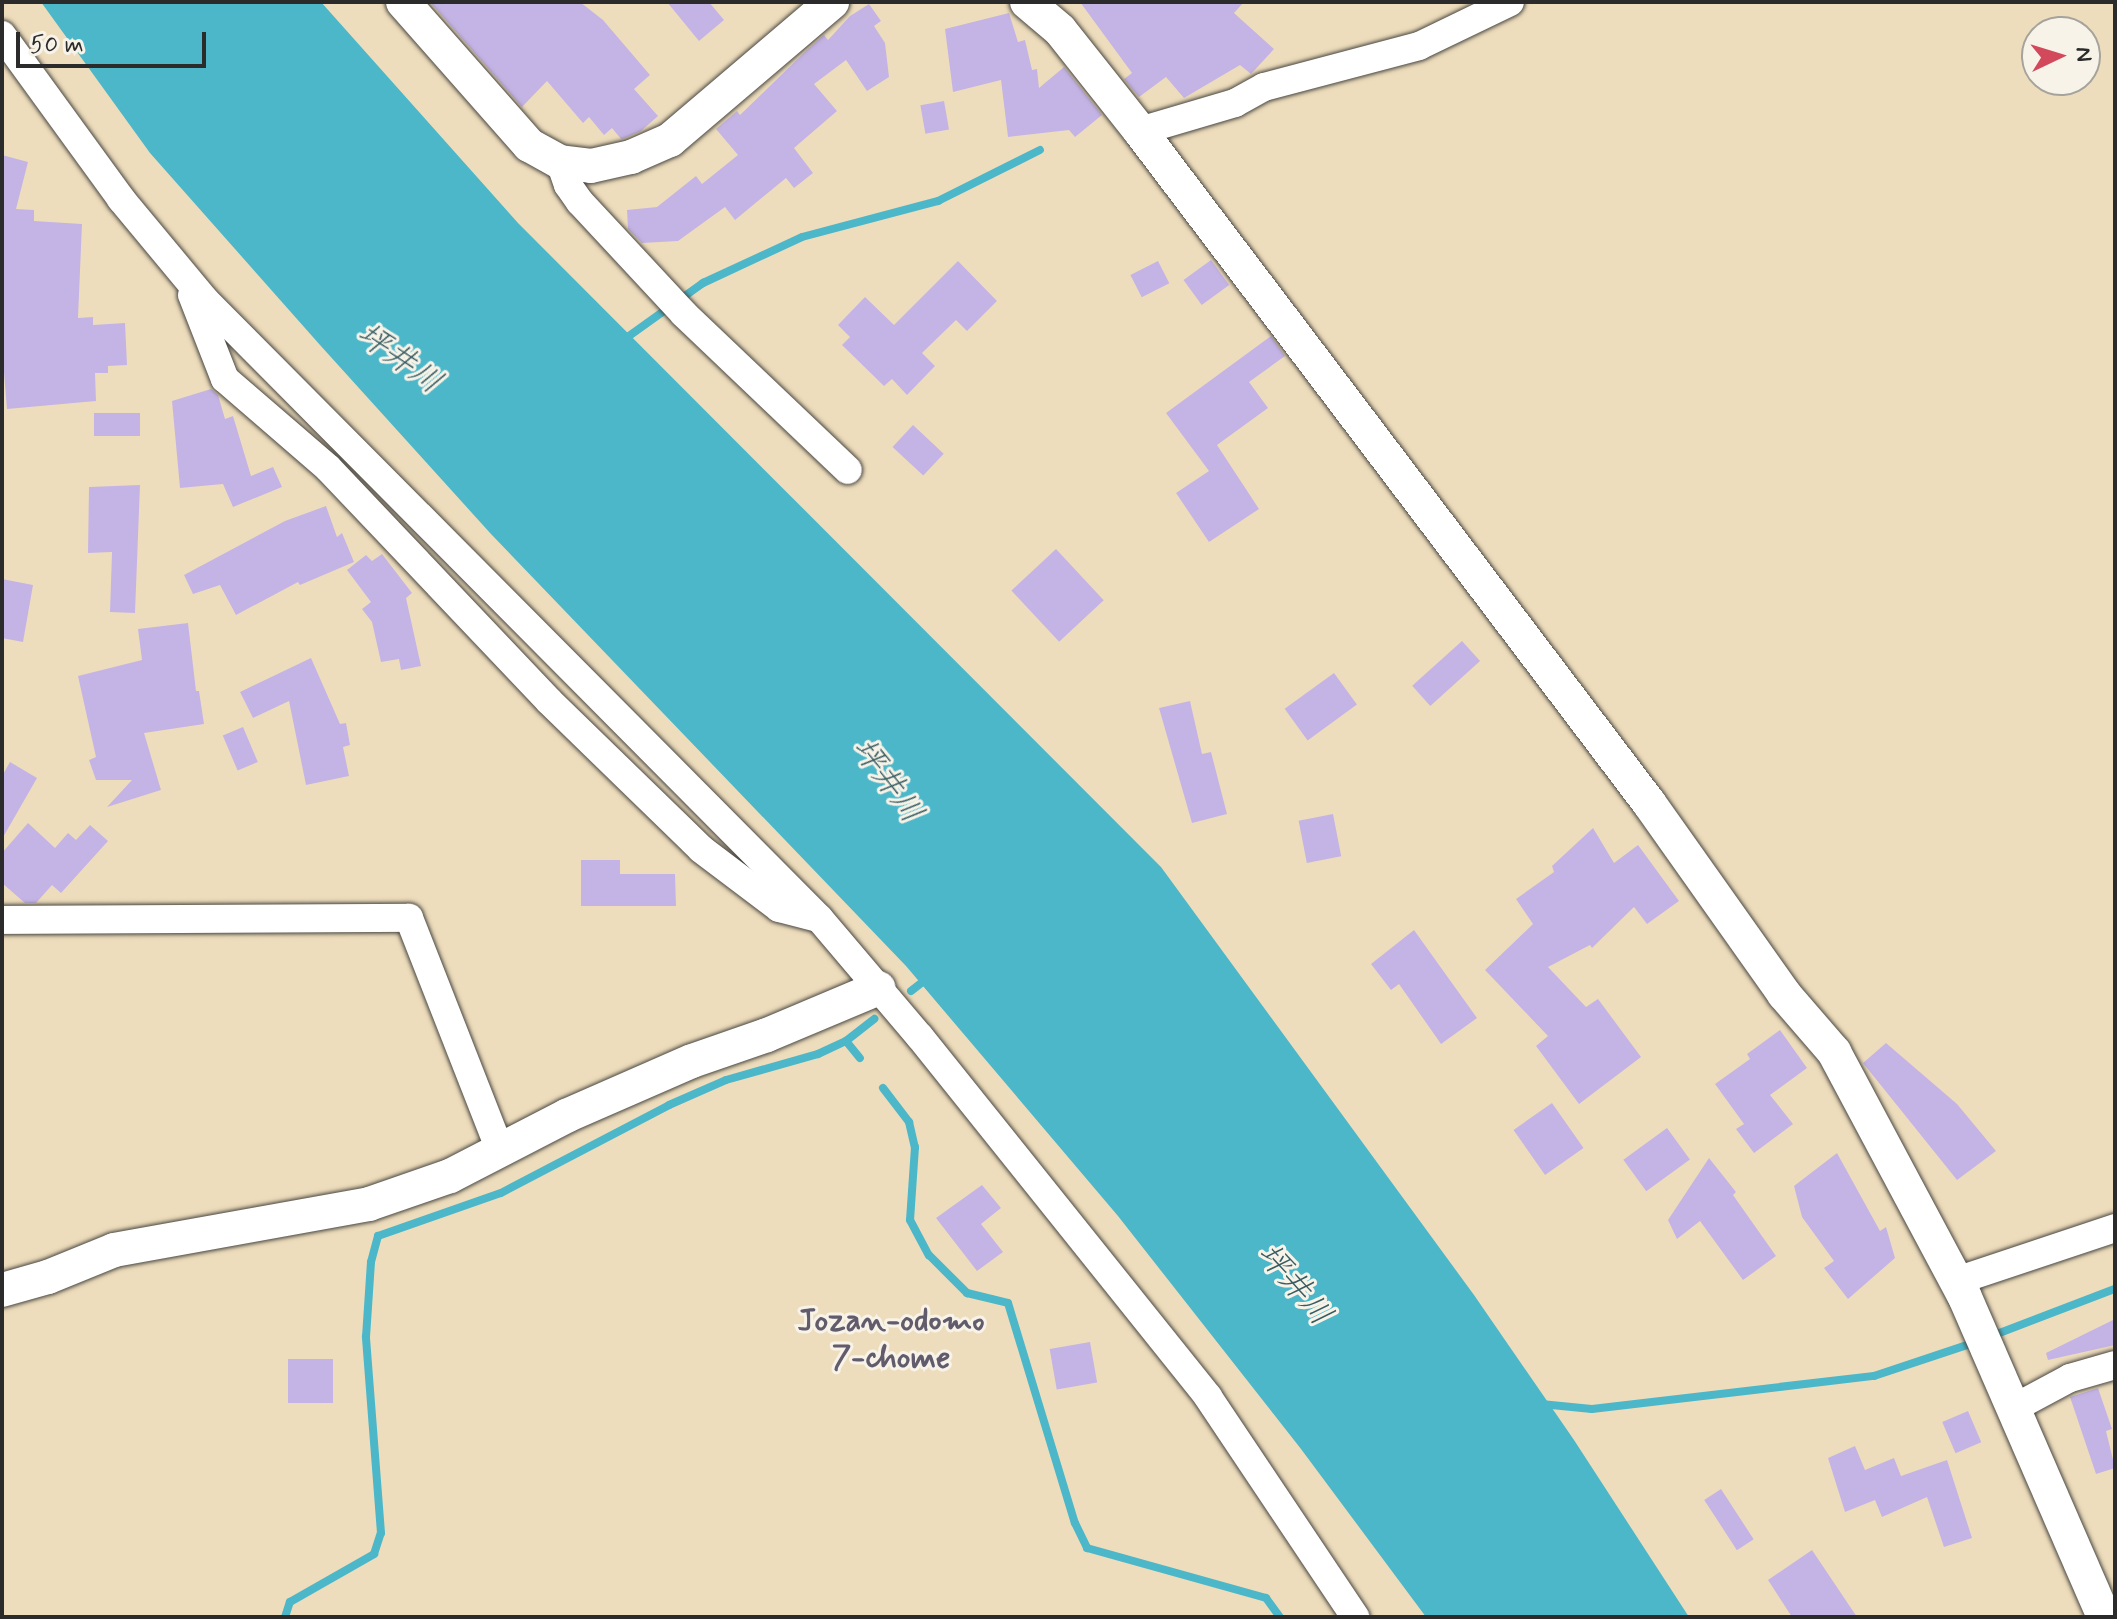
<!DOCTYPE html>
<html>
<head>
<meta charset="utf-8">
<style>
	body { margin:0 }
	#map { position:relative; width:2117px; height:1619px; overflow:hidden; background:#eeddbc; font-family:Mynerve,"Klee One",sans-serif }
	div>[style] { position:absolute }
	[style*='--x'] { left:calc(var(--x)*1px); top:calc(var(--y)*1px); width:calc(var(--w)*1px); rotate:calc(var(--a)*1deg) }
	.water>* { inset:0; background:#4cb7c9 }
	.stream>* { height:8px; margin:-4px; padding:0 4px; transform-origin:4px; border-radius:4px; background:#4cb7c9 }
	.building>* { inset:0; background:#c4b4e5; transform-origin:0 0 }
	.roads { filter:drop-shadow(0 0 2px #484641) drop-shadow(0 0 2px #484641) }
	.minor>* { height:28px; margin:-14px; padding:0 14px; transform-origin:14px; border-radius:14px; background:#fff }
	.tertiary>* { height:34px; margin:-17px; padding:0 17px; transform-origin:17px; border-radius:17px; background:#fff }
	span { translate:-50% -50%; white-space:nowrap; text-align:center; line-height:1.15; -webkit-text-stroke:6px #f7f3e8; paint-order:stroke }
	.water-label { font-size:32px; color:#375c62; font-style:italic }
	.neighbourhood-label { font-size:32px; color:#615b6c; font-weight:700 }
	.frame { position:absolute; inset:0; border:4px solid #2b2b2b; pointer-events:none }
	.north { position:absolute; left:2021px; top:16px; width:80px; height:80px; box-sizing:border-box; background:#f7f3e8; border:2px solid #a5a39c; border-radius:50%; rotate:86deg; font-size:22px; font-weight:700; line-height:32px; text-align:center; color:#2b2b2b }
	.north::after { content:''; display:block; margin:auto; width:28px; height:36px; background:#d1495b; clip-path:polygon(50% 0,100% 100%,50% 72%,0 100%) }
	.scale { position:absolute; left:16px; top:32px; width:190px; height:36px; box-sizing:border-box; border:4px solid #2b2b2b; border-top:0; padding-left:10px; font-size:24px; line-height:28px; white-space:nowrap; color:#2b2b2b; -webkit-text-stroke:6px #f7f3e8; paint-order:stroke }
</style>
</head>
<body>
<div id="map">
	<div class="water">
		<i style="clip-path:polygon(41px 2px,321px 2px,518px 223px,1161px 867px,1474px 1295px,1574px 1440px,1689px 1617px,1426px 1617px,1301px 1449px,1118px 1216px,906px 966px,491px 534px,320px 345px,150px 153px)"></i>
	</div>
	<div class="stream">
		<i style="--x:622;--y:341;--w:100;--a:-35.6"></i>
		<i style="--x:703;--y:283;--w:109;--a:-24.9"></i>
		<i style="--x:802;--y:237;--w:141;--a:-14.8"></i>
		<i style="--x:938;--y:201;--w:114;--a:-26.6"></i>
		<i style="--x:911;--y:991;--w:23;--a:-38"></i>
		<i style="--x:846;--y:1041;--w:22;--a:51"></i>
		<i style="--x:883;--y:1088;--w:43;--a:52.6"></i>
		<i style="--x:909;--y:1122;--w:26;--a:77"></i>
		<i style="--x:915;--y:1147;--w:73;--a:93.9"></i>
		<i style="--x:910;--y:1220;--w:40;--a:62"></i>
		<i style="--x:929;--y:1255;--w:54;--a:45"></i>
		<i style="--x:967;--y:1293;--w:42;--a:13.7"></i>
		<i style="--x:1008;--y:1303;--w:230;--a:73.1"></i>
		<i style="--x:1075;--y:1523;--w:28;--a:64"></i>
		<i style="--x:1087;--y:1548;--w:186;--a:15.6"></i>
		<i style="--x:1266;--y:1598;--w:24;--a:54"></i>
		<i style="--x:1989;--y:1337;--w:135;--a:-20.9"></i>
		<i style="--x:1541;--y:1404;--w:51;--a:5.6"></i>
		<i style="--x:1592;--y:1409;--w:284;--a:-6.7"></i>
		<i style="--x:1874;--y:1376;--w:108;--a:-18.4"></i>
		<i style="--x:285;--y:1617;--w:16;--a:-72"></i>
		<i style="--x:290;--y:1602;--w:97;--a:-29.7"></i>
		<i style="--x:374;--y:1554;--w:22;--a:-72"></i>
		<i style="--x:381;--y:1533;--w:197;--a:-94.4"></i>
		<i style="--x:366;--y:1337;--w:75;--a:-86.2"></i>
		<i style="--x:371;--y:1262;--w:27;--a:-75"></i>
		<i style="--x:378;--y:1236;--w:130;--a:-19.3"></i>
		<i style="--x:501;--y:1193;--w:190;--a:-27.6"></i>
		<i style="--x:669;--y:1105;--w:62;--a:-23.7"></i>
		<i style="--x:726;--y:1080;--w:96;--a:-15.8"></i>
		<i style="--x:818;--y:1054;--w:31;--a:-25"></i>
		<i style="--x:846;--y:1041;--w:36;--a:-38"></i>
	</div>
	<div class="building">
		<i style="clip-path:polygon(430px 2px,580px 2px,603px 20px,650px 75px,634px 89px,658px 116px,641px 131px,625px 138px,621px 139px,612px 128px,604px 135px,589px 117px,583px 123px,547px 81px,522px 107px)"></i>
		<i style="clip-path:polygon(667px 2px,709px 2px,724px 20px,699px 41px)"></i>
		<i style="clip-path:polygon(1080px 2px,1244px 2px,1234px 13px,1274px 49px,1251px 74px,1240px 65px,1184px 98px,1166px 77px,1139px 97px,1124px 79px,1132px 73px)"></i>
		<i style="clip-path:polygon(869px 4px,881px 21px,874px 26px,885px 43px,889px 77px,867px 91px,846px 60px,814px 84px,837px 111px,794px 148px,813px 173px,794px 188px,786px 178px,735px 220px,725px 207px,678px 241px,642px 243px,628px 229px,627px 210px,657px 207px,696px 176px,702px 184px,738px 155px,716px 129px,737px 111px,740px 115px,807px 50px,824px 35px,828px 40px,850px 16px)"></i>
		<i style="clip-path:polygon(1009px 13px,1018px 42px,1025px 40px,1032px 70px,1037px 69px,1039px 88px,1064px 67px,1102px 115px,1075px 137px,1069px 130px,1008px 137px,1001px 80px,953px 92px,945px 29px)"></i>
		<i style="left:944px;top:101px;width:29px;height:24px;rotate:80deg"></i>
		<i style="clip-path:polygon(2px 155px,28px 162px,16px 209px,34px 210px,34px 221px,82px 224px,78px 318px,93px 317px,93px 325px,125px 323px,127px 365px,108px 366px,108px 373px,95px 373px,96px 401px,7px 409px,2px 348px)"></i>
		<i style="left:1211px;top:260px;width:31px;height:34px;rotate:54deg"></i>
		<i style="clip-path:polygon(958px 261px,997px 301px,967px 331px,956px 320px,922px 353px,935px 366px,907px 395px,892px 379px,884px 386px,842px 345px,850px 337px,838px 325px,865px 297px,894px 325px)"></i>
		<i style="left:1158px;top:261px;width:25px;height:31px;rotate:63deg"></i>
		<i style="clip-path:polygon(1271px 336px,1285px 356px,1249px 382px,1268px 408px,1217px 445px,1259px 509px,1209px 542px,1176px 493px,1209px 471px,1166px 413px)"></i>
		<i style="clip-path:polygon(211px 389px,218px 395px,225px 419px,233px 416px,251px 476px,273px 467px,282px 487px,233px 507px,223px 484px,180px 488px,172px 401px)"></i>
		<i style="left:140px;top:413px;width:23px;height:46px;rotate:90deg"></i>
		<i style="left:913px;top:425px;width:42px;height:30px;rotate:43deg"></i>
		<i style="clip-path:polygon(140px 485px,135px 613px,110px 612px,112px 552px,88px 553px,89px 487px)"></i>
		<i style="clip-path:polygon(326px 506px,337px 537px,342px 533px,354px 562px,300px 585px,298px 582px,236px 615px,220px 585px,193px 594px,184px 575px,285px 521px)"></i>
		<i style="left:1056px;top:549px;width:70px;height:61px;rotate:47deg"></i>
		<i style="clip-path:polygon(382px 554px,412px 593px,406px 598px,421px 666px,401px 670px,399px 659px,381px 662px,372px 622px,362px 609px,371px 602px,347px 570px,366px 555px,372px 561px)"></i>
		<i style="clip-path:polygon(2px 579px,33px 585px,23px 642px,2px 638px)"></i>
		<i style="clip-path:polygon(188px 623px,196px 691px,199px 691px,204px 724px,144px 733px,161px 790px,107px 807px,132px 780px,96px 780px,89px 760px,96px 757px,78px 676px,142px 660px,138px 629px)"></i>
		<i style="left:1462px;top:641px;width:27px;height:67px;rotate:48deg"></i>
		<i style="clip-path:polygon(311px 658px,340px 724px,346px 723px,350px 745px,343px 747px,349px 776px,306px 785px,289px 701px,253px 718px,240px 692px)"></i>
		<i style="left:1334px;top:673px;width:39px;height:61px;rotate:54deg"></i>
		<i style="clip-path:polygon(1190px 701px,1202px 754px,1211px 752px,1227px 814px,1192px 823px,1159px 708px)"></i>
		<i style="left:243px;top:727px;width:38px;height:22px;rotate:67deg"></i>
		<i style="clip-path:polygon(10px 762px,37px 778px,2px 839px,2px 776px)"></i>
		<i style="left:1333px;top:814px;width:43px;height:35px;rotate:79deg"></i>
		<i style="clip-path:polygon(28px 823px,55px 848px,68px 833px,76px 840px,90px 825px,108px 841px,61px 893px,52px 885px,36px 903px,25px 903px,2px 883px,2px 853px)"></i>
		<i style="clip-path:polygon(1593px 828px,1614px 863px,1638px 845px,1679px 901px,1647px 924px,1634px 907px,1592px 948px,1590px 945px,1548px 967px,1586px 1007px,1598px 999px,1641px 1057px,1579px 1104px,1536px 1046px,1548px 1036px,1485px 970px,1533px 924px,1516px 899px,1554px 872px,1552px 866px)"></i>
		<i style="clip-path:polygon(581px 860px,620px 860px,620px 874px,675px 874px,676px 906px,581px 906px)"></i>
		<i style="clip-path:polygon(1414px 930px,1477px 1018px,1441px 1044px,1399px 984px,1391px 990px,1371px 964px)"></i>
		<i style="clip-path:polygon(1780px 1030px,1807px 1068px,1770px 1095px,1793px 1124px,1754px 1153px,1736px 1129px,1744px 1124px,1715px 1084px,1750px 1059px,1747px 1054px)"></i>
		<i style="clip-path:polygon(1886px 1043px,1957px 1104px,1996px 1151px,1957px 1180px,1863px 1063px)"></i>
		<i style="left:1552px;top:1103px;width:55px;height:47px;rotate:55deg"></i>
		<i style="left:1667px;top:1128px;width:39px;height:54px;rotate:54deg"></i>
		<i style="clip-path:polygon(1837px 1153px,1880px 1231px,1886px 1227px,1895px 1258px,1848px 1299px,1824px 1268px,1834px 1261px,1802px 1217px,1794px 1186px)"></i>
		<i style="clip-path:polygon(1709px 1158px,1736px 1192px,1733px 1195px,1776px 1256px,1743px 1280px,1700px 1221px,1677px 1239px,1668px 1220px)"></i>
		<i style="clip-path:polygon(982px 1185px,1001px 1208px,981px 1224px,1003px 1252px,977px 1271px,936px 1218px)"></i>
		<i style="clip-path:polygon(2115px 1319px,2115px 1345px,2048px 1360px,2046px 1353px)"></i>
		<i style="left:1090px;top:1342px;width:41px;height:41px;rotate:80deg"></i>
		<i style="left:333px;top:1359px;width:44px;height:45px;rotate:90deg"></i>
		<i style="clip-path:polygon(2098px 1388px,2112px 1429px,2106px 1431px,2115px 1468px,2096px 1474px,2070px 1397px)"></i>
		<i style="left:1968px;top:1411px;width:34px;height:28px;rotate:67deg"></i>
		<i style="clip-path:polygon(1855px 1446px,1865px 1470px,1894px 1458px,1901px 1476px,1947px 1460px,1972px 1538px,1944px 1547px,1927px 1497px,1882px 1517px,1875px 1500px,1845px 1512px,1828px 1458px)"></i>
		<i style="left:1721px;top:1489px;width:60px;height:20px;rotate:57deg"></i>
		<i style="clip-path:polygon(1812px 1550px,1857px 1617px,1792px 1617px,1768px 1580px)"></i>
	</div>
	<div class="roads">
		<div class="minor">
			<i style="--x:2;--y:35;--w:203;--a:54"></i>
			<i style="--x:121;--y:199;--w:130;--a:50.3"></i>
			<i style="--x:204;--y:299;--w:873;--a:45.19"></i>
			<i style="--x:819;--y:918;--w:156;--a:49.7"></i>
			<i style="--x:920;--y:1037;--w:461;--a:51.3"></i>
			<i style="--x:1208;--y:1397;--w:265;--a:56.2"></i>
			<i style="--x:1140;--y:131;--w:99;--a:-16.4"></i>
			<i style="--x:1235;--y:103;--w:33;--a:-29"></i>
			<i style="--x:1264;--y:87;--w:160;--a:-14.8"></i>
			<i style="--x:1419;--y:46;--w:101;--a:-25.8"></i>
			<i style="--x:560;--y:162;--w:24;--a:71"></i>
			<i style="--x:568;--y:185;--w:21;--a:55"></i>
			<i style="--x:580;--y:202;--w:153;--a:47.1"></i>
			<i style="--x:684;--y:314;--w:226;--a:43.6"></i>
			<i style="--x:192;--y:295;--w:90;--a:68.6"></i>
			<i style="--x:225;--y:379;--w:136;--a:40.8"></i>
			<i style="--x:328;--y:468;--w:321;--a:46.5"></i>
			<i style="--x:549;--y:701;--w:212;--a:44.2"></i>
			<i style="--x:701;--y:849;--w:98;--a:37.1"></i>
			<i style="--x:779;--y:908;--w:40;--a:14.4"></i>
			<i style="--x:2;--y:920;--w:407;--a:-0.3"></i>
			<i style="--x:409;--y:918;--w:249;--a:68.6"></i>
			<i style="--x:1956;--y:1281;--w:168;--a:-18.4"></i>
			<i style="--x:2014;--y:1408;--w:64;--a:-28.2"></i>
			<i style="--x:2070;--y:1378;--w:47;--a:-16.1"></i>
		</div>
		<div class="tertiary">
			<i style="--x:403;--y:2;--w:191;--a:48.6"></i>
			<i style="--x:529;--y:145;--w:35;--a:29"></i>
			<i style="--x:560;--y:162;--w:31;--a:7"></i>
			<i style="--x:591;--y:166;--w:41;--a:-12.7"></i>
			<i style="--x:631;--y:157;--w:43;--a:-23.6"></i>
			<i style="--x:670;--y:140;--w:213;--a:-40.4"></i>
			<i style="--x:1027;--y:2;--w:43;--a:40.3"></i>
			<i style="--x:1060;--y:30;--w:129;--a:51.6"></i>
			<i style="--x:1140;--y:131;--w:843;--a:52.86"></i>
			<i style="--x:1649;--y:803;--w:234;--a:54.7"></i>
			<i style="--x:1784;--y:994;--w:77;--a:49.2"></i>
			<i style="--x:1834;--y:1052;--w:276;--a:61.9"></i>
			<i style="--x:1964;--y:1295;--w:351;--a:66.5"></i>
			<i style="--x:2;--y:1290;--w:48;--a:-15.8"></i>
			<i style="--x:48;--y:1277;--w:71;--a:-22.2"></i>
			<i style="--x:114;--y:1250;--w:259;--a:-10.2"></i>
			<i style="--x:369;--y:1204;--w:86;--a:-19.1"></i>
			<i style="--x:450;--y:1176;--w:131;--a:-27.3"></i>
			<i style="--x:566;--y:1116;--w:137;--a:-23.6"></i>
			<i style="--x:692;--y:1061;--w:79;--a:-19.1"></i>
			<i style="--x:767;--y:1035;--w:121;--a:-22.8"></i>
		</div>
	</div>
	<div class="water-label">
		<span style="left:399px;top:359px;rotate:36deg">坪井川</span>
		<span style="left:887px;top:781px;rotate:54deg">坪井川</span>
		<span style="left:1294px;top:1285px;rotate:50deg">坪井川</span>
	</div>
	<div class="neighbourhood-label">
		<span style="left:891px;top:1340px">Jozan-odomo<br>7-chome</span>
	</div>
	<div class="frame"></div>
	<div class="north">N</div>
	<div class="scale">50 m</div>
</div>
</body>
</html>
